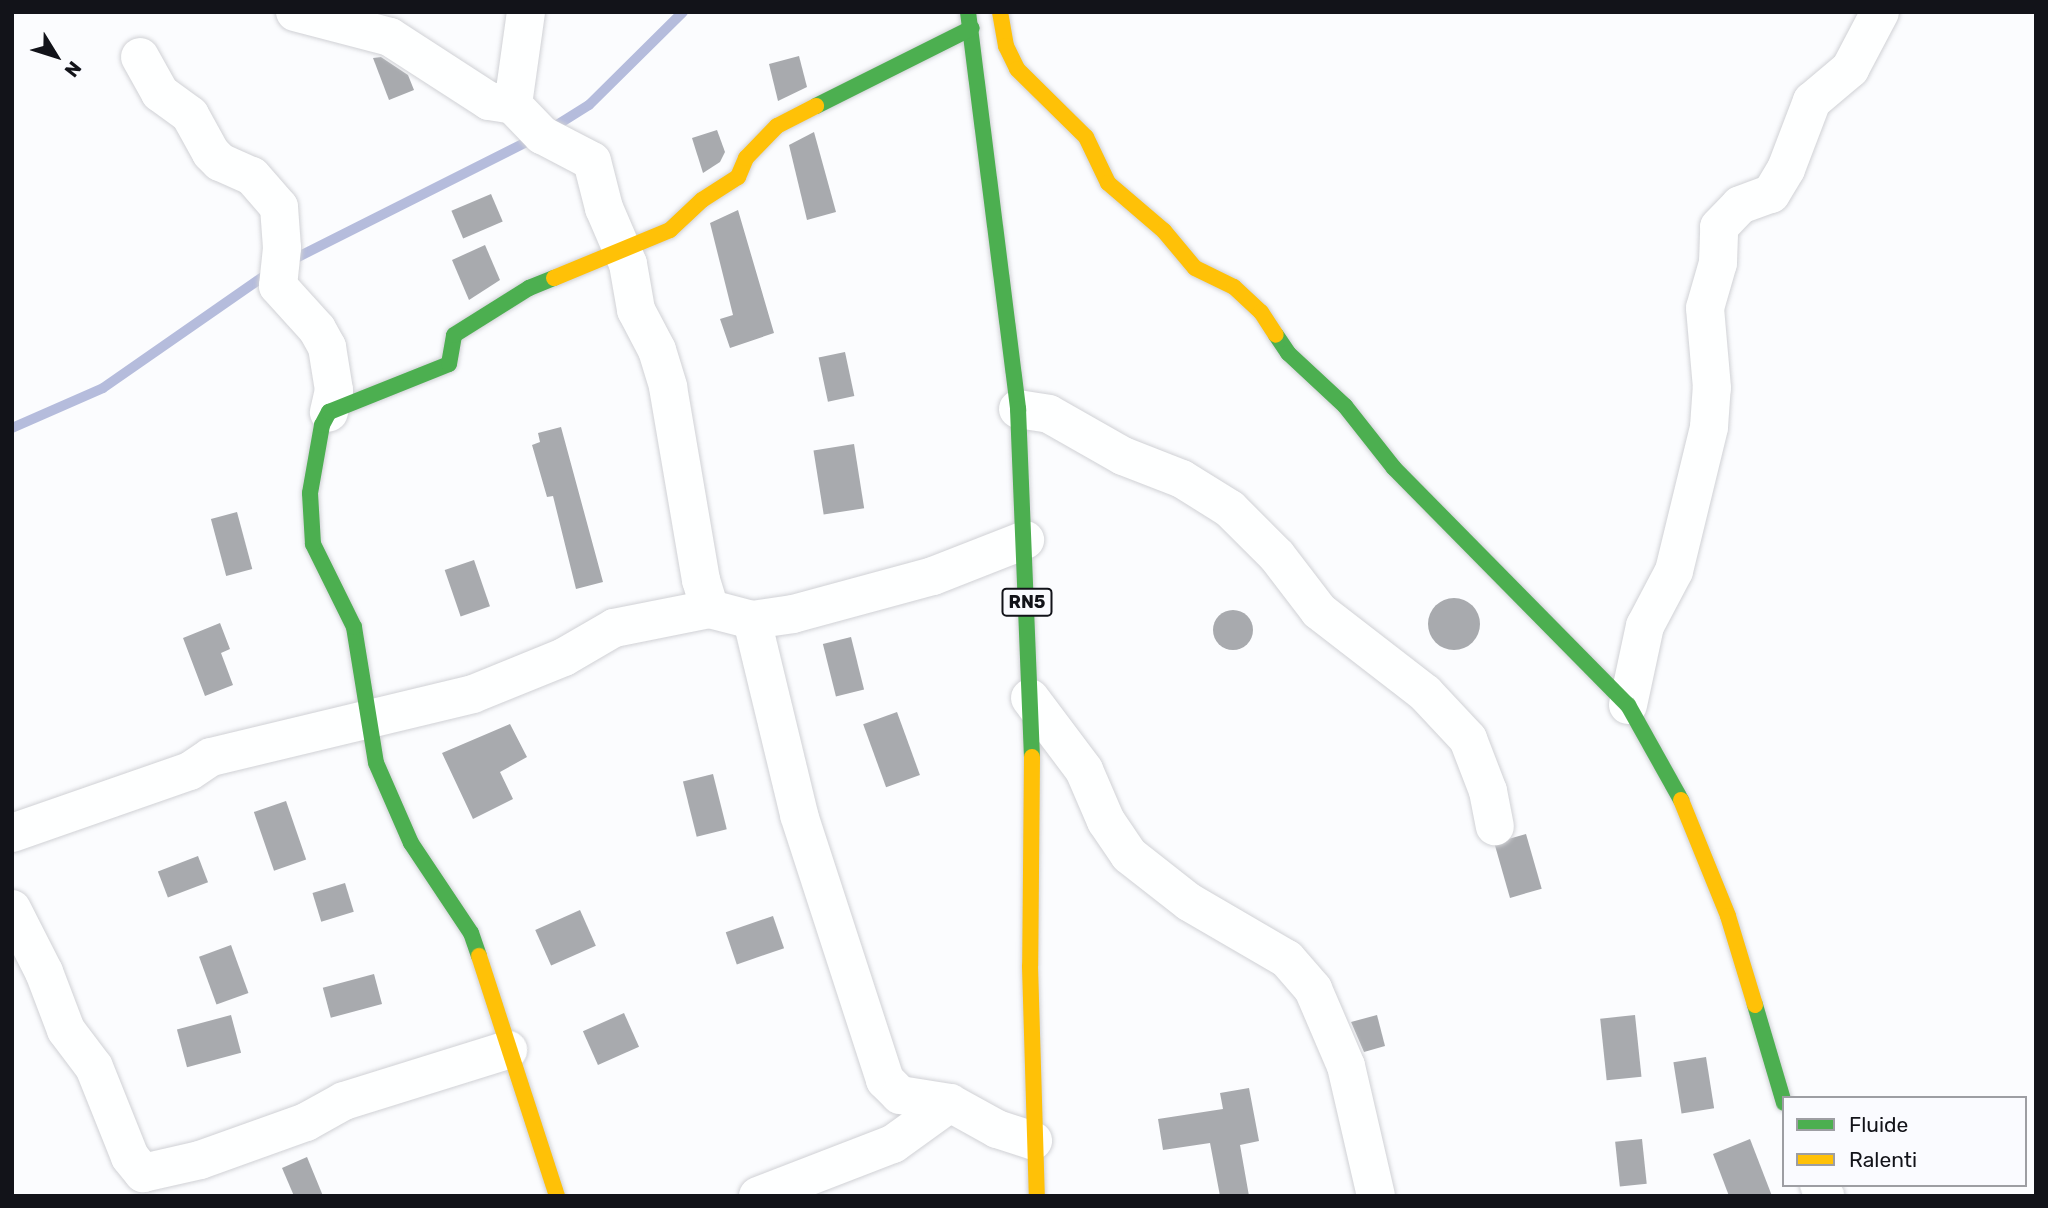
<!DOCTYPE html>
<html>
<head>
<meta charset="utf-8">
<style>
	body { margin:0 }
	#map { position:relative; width:2048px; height:1208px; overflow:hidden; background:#fbfcfe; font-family:Rubik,sans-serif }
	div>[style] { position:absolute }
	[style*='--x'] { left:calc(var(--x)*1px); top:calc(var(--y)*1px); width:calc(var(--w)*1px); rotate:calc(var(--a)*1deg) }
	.stream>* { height:10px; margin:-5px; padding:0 5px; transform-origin:5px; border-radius:5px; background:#b5bcdc }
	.building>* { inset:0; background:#a8aaae; transform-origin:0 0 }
	.round { border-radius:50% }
	.roads { filter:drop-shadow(0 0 2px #d0d1d5) drop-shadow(0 0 2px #d0d1d5) }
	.street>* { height:38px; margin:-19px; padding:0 19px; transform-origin:19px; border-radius:19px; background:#feffff }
	.fast>* { height:16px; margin:-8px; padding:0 8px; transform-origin:8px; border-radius:8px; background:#4caf50 }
	.slow>* { height:16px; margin:-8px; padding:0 8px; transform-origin:8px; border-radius:8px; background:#ffc107 }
	span { translate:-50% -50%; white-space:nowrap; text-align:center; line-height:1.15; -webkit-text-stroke:7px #fafbff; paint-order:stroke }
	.shield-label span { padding:2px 5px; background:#fafbff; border:2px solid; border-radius:5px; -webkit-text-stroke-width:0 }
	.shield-label { font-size:18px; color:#121319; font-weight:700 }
	.frame { position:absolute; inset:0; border:14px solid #121319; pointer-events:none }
	.legend { position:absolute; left:1782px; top:1096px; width:245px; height:91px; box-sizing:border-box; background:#fafbff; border:2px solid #9d9ea3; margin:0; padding:9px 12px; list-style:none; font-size:21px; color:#121319 }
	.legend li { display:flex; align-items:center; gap:14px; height:35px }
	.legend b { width:35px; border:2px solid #9d9ea3 }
	.north { position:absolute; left:21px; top:21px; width:70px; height:70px; -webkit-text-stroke:5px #fafbff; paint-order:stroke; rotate:128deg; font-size:19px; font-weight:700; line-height:28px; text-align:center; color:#121319 }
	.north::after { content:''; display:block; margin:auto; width:24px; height:32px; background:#121319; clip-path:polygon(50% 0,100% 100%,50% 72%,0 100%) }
</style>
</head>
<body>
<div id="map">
	<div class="stream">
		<i style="--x:549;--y:130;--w:47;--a:-32"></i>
		<i style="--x:589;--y:105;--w:132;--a:-44.7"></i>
		<i style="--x:290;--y:261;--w:274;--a:-26.7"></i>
		<i style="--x:12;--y:428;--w:99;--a:-23.7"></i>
		<i style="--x:103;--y:388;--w:203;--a:-34.8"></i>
	</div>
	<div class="building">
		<i style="clip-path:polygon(799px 56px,807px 87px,778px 101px,769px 64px)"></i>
		<i style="clip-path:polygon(381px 57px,408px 75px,414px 90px,389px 100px,373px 58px)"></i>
		<i style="clip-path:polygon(717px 130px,725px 152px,720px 162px,703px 173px,692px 138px)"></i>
		<i style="clip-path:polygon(814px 132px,836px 212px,807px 220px,789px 145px)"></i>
		<i style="left:491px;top:194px;width:30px;height:43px;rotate:67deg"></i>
		<i style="clip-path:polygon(738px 210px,774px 333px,730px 348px,720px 319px,733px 315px,710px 223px)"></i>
		<i style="clip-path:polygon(485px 245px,500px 280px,469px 300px,452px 260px)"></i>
		<i style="left:845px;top:352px;width:45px;height:27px;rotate:78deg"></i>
		<i style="clip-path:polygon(561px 427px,603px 582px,576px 589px,553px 496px,547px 497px,532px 445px,540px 442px,538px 433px)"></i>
		<i style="left:854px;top:444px;width:65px;height:41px;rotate:81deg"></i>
		<i style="left:237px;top:512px;width:59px;height:27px;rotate:75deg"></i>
		<i style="left:474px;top:560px;width:49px;height:31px;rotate:71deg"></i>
		<i class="round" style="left:1428px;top:598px;width:52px;height:52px"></i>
		<i class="round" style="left:1213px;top:610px;width:40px;height:40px"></i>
		<i style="clip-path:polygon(220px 623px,230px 649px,221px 653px,233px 685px,205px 696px,183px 638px)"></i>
		<i style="left:851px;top:637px;width:54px;height:29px;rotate:76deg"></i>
		<i style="left:897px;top:712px;width:67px;height:36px;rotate:70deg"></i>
		<i style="clip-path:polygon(510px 724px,527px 757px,500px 772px,513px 799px,473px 819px,442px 753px)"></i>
		<i style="left:713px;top:774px;width:57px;height:31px;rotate:76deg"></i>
		<i style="left:286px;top:801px;width:62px;height:34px;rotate:71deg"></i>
		<i style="left:1526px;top:834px;width:57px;height:33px;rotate:74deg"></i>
		<i style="left:198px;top:856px;width:28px;height:43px;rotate:69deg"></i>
		<i style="left:345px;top:883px;width:30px;height:34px;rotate:73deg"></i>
		<i style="left:580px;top:910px;width:39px;height:49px;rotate:66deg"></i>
		<i style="left:773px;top:916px;width:34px;height:50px;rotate:71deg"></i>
		<i style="left:231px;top:945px;width:51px;height:34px;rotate:70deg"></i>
		<i style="left:374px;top:974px;width:31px;height:53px;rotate:75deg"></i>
		<i style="left:624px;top:1013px;width:37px;height:45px;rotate:66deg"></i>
		<i style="left:231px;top:1015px;width:39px;height:56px;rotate:75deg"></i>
		<i style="clip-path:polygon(1377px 1015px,1385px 1046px,1364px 1052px,1351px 1022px)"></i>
		<i style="left:1635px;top:1015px;width:62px;height:35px;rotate:84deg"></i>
		<i style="left:1706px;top:1057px;width:52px;height:33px;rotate:81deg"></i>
		<i style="clip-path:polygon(1249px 1088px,1259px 1141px,1240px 1145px,1249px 1196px,1220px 1196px,1210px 1143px,1163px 1150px,1158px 1119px,1223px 1109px,1220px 1093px)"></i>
		<i style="left:1642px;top:1139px;width:45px;height:27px;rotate:84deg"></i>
		<i style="clip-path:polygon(1750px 1139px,1772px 1196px,1729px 1196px,1713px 1154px)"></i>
		<i style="clip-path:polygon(307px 1157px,323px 1196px,294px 1196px,282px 1168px)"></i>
	</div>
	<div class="roads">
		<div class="street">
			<i style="--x:295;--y:12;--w:98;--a:14.7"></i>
			<i style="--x:390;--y:37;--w:118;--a:32.9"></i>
			<i style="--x:489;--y:101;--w:24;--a:9"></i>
			<i style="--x:526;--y:12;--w:94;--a:98"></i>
			<i style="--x:513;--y:105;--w:42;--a:46"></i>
			<i style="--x:542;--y:135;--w:56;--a:27.5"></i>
			<i style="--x:592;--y:161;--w:49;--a:75.7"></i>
			<i style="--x:604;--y:208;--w:61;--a:66.8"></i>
			<i style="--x:628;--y:264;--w:47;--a:80.1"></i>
			<i style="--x:636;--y:310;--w:45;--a:62.3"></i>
			<i style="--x:657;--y:350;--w:39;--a:73"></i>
			<i style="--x:668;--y:387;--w:196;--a:80.3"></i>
			<i style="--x:701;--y:580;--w:30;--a:73"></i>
			<i style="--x:140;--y:57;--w:41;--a:60.9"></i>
			<i style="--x:160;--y:93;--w:37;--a:36"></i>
			<i style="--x:190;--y:115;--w:43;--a:61.1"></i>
			<i style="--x:211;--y:153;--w:13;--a:45"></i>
			<i style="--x:220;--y:162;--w:35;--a:24"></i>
			<i style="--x:252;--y:176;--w:41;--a:48.9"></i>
			<i style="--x:279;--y:207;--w:41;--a:85.8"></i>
			<i style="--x:282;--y:248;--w:38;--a:96"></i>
			<i style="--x:278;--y:286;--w:58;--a:47.8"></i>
			<i style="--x:317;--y:329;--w:21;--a:61"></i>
			<i style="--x:327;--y:347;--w:44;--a:80.8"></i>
			<i style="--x:334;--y:390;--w:23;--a:103"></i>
			<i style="--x:1018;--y:409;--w:31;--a:9"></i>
			<i style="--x:1049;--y:414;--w:85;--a:29.6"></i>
			<i style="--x:1123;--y:456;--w:63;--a:21.3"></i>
			<i style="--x:1182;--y:479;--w:57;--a:32"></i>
			<i style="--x:1230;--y:509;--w:66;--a:45"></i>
			<i style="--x:1277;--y:556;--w:69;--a:52.6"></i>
			<i style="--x:1319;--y:611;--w:134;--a:37.7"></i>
			<i style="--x:1425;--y:693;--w:63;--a:46.9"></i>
			<i style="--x:1468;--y:739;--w:56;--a:69"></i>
			<i style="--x:1488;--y:791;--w:36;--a:79"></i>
			<i style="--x:752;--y:620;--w:201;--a:76.4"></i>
			<i style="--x:799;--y:815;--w:279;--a:72"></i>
			<i style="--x:885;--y:1080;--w:21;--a:45"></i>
			<i style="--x:900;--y:1095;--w:51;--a:9.1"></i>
			<i style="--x:1030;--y:698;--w:90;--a:53.1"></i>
			<i style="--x:1084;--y:770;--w:56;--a:66.7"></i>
			<i style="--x:1106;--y:821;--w:41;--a:55.9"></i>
			<i style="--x:1129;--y:855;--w:76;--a:38.1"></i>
			<i style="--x:1189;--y:902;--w:113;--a:30.2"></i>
			<i style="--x:1287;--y:959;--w:40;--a:49"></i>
			<i style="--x:1313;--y:989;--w:84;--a:66.8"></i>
			<i style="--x:1346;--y:1066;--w:133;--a:77"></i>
			<i style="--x:1628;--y:705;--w:81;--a:-77.9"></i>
			<i style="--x:1645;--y:626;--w:62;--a:-62.2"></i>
			<i style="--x:1674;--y:571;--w:148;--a:-76.3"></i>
			<i style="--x:1709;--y:427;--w:39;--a:-86"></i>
			<i style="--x:1712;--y:388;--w:80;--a:-95"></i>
			<i style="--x:1705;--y:308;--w:47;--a:-73.9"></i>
			<i style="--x:1718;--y:263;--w:36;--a:-88"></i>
			<i style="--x:1719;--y:227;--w:30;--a:-46"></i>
			<i style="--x:1740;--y:205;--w:33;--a:-20"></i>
			<i style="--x:1771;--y:194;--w:29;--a:-59"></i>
			<i style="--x:1786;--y:169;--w:73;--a:-69.1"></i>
			<i style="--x:1812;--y:101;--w:50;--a:-40.1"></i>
			<i style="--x:1850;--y:69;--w:64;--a:-62.2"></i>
			<i style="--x:12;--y:833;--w:188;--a:-19.2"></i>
			<i style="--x:190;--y:771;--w:25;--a:-34"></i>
			<i style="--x:211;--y:757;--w:269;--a:-13.5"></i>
			<i style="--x:473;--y:694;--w:98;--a:-22.1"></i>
			<i style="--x:564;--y:657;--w:58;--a:-30.1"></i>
			<i style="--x:614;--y:628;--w:98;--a:-11.2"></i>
			<i style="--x:710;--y:609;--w:43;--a:14.7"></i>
			<i style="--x:752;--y:620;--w:41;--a:-8.3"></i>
			<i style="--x:793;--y:614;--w:145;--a:-15.2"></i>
			<i style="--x:933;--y:576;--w:99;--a:-21.4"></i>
			<i style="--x:12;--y:909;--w:71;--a:63.1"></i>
			<i style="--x:44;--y:972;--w:62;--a:69.2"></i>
			<i style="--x:66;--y:1030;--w:46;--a:52.9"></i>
			<i style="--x:94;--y:1067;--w:97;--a:68.2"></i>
			<i style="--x:130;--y:1157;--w:21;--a:51"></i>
			<i style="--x:143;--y:1173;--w:58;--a:-12.8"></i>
			<i style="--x:200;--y:1160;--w:113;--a:-19.7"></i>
			<i style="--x:306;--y:1122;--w:43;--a:-28.9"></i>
			<i style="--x:344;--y:1101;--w:172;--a:-17.3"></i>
			<i style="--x:1819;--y:1185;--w:13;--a:61"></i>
			<i style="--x:758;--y:1196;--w:145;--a:-21.1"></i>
			<i style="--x:893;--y:1144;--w:70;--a:-35.7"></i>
			<i style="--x:950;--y:1103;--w:54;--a:29"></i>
			<i style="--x:997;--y:1129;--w:38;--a:18"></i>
		</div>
		<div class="fast">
			<i style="--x:968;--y:12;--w:400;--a:82.8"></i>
			<i style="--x:1018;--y:409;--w:348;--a:87.7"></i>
			<i style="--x:816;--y:106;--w:174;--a:-26.6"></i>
			<i style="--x:1276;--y:335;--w:22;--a:56"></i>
			<i style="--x:1288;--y:353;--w:78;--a:42.9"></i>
			<i style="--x:1345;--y:406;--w:79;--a:51.7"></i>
			<i style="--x:1394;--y:468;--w:333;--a:45.4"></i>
			<i style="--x:1628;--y:705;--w:109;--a:60.8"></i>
			<i style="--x:479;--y:956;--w:24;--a:-109"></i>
			<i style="--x:471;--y:933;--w:108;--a:-123.7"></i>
			<i style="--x:411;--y:843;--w:87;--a:-113.6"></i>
			<i style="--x:376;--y:763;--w:138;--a:-99.2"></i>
			<i style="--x:354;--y:627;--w:93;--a:-116.3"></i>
			<i style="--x:313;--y:544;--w:51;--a:-93.4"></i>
			<i style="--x:310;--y:493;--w:69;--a:-80"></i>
			<i style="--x:322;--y:425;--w:15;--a:-62"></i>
			<i style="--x:329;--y:412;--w:129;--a:-21.8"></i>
			<i style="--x:449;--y:364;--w:29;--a:-80"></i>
			<i style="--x:454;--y:335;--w:89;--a:-32.1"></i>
			<i style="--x:529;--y:288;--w:27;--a:-22"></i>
			<i style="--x:1755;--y:1005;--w:102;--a:73.5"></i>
		</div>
		<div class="slow">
			<i style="--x:1000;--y:12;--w:35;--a:80"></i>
			<i style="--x:1006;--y:46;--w:25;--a:64"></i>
			<i style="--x:1017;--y:69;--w:97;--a:44.6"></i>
			<i style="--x:1086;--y:137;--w:51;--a:64.4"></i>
			<i style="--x:1108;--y:183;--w:74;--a:40.6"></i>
			<i style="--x:1164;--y:231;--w:48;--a:50"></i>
			<i style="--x:1195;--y:268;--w:43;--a:26"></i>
			<i style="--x:1234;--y:287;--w:37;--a:43"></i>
			<i style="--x:1261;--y:312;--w:27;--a:57"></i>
			<i style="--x:554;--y:278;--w:126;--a:-22.5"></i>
			<i style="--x:670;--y:230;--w:44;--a:-43.2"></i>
			<i style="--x:702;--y:200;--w:43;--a:-32.6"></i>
			<i style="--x:738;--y:177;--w:21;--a:-67"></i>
			<i style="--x:746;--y:158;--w:45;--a:-45.9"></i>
			<i style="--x:777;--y:126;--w:44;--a:-27.1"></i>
			<i style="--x:1032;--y:757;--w:209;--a:90.5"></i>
			<i style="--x:1030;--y:966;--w:230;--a:88.3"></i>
			<i style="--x:1681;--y:800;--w:125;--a:67.9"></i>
			<i style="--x:1728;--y:916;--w:93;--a:73.1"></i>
			<i style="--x:479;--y:956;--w:252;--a:72"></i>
		</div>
	</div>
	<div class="shield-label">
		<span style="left:1027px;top:602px">RN5</span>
	</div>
	<div class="frame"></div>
	<ul class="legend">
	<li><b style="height:9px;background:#4caf50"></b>Fluide</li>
	<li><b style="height:9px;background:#ffc107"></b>Ralenti</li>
	</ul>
	<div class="north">N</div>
</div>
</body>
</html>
